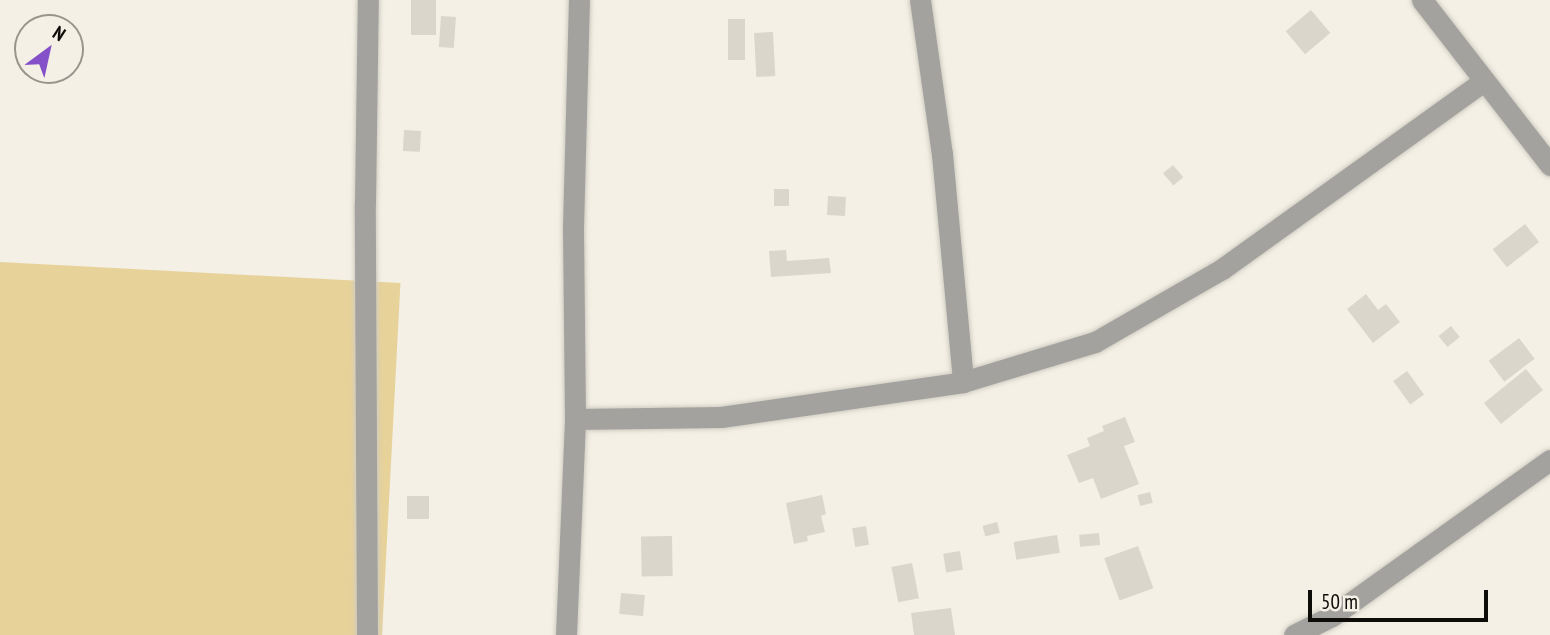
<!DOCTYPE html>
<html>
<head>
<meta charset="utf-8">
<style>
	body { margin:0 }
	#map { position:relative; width:1550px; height:635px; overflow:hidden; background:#f4f0e5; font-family:"PT Sans Narrow",sans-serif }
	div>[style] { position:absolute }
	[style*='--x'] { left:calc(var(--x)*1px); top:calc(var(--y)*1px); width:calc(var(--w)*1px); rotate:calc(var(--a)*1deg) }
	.green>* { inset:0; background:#e7d29a; transform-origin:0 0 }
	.building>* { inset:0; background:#dad6cb; transform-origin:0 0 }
	.roads { filter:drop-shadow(0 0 2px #cfccc2) drop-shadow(0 0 2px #cfccc2) }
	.street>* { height:21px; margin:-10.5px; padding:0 10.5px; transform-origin:10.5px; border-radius:10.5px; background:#a4a29e }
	span { translate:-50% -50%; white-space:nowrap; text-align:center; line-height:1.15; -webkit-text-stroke:6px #f4f0e5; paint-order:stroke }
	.north { position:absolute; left:14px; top:14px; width:70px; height:70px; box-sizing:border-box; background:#f4f0e5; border:2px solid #98958d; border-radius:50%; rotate:33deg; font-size:19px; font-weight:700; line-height:28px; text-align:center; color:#0d0c08 }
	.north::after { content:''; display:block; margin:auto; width:24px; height:32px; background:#8451c9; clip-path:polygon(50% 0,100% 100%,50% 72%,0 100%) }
	.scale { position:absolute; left:1308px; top:590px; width:180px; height:32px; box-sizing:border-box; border:4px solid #0d0c08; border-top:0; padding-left:9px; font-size:21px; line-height:24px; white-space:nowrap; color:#0d0c08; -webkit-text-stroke:5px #f4f0e5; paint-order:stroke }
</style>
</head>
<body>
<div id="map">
	<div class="green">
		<i style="left:0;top:262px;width:401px;height:373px;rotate:3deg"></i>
	</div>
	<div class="building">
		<i style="left:411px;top:0;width:25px;height:35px"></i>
		<i style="left:1311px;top:10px;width:30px;height:33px;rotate:50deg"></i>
		<i style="left:441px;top:16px;width:15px;height:31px;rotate:4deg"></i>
		<i style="left:728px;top:19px;width:17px;height:41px"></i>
		<i style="left:773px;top:32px;width:44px;height:19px;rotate:87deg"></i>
		<i style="left:404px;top:130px;width:17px;height:21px;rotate:3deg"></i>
		<i style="left:1173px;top:165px;width:16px;height:13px;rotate:50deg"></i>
		<i style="left:774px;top:189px;width:15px;height:17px"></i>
		<i style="left:828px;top:196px;width:18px;height:19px;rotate:3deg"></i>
		<i style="left:1525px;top:224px;width:23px;height:41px;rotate:52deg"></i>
		<i style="clip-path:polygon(786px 250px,787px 261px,829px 258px,831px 273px,771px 277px,769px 251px)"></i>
		<i style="clip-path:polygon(1366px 294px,1378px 310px,1386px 304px,1400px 322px,1373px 343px,1347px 309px)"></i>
		<i style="left:1451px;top:326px;width:14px;height:16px;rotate:51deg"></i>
		<i style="left:1519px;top:338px;width:26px;height:38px;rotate:53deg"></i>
		<i style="left:1526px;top:369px;width:27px;height:54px;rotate:51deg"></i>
		<i style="left:1407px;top:371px;width:29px;height:17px;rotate:54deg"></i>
		<i style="clip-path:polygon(1125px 417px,1135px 442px,1124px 446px,1139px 484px,1101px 499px,1093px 478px,1079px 483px,1067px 455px,1090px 446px,1087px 438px,1104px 431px,1102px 426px)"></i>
		<i style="left:1150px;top:492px;width:11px;height:13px;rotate:75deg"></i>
		<i style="clip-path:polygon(822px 495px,826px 514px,821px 516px,825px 532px,807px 536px,808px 541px,794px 544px,786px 503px)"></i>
		<i style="left:407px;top:496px;width:22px;height:23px"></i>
		<i style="left:997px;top:522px;width:11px;height:15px;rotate:75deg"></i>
		<i style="left:866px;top:526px;width:19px;height:14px;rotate:81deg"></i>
		<i style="left:1099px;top:533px;width:12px;height:20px;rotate:85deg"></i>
		<i style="left:1057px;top:535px;width:18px;height:44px;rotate:81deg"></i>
		<i style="left:672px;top:536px;width:40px;height:31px;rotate:89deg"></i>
		<i style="left:1138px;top:546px;width:45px;height:36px;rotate:70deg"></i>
		<i style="left:960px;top:551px;width:19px;height:17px;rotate:81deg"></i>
		<i style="left:912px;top:563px;width:36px;height:21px;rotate:79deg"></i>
		<i style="left:621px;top:593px;width:24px;height:21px;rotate:5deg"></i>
		<i style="clip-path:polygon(951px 608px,955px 635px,914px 635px,911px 613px)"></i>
	</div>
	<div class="roads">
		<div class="street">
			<i style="--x:920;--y:0;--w:156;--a:81.9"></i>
			<i style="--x:942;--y:154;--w:229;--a:84.7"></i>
			<i style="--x:1422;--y:0;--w:209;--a:52.2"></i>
			<i style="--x:575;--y:419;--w:146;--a:-0.8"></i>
			<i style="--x:721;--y:417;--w:245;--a:-8.2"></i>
			<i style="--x:963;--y:382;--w:138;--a:-16.9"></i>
			<i style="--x:1095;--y:342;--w:146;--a:-29.9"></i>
			<i style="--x:1222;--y:269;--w:322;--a:-35.7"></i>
			<i style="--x:367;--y:635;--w:432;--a:-90.3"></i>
			<i style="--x:365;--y:203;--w:203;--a:-89.2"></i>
			<i style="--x:566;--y:635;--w:216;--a:-87.6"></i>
			<i style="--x:575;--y:419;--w:191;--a:-90.6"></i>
			<i style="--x:573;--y:228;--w:228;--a:-88.5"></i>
			<i style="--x:1294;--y:635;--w:42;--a:-26.6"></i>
			<i style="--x:1332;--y:616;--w:268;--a:-35.6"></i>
		</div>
	</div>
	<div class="north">N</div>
	<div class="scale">50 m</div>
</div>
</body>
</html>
